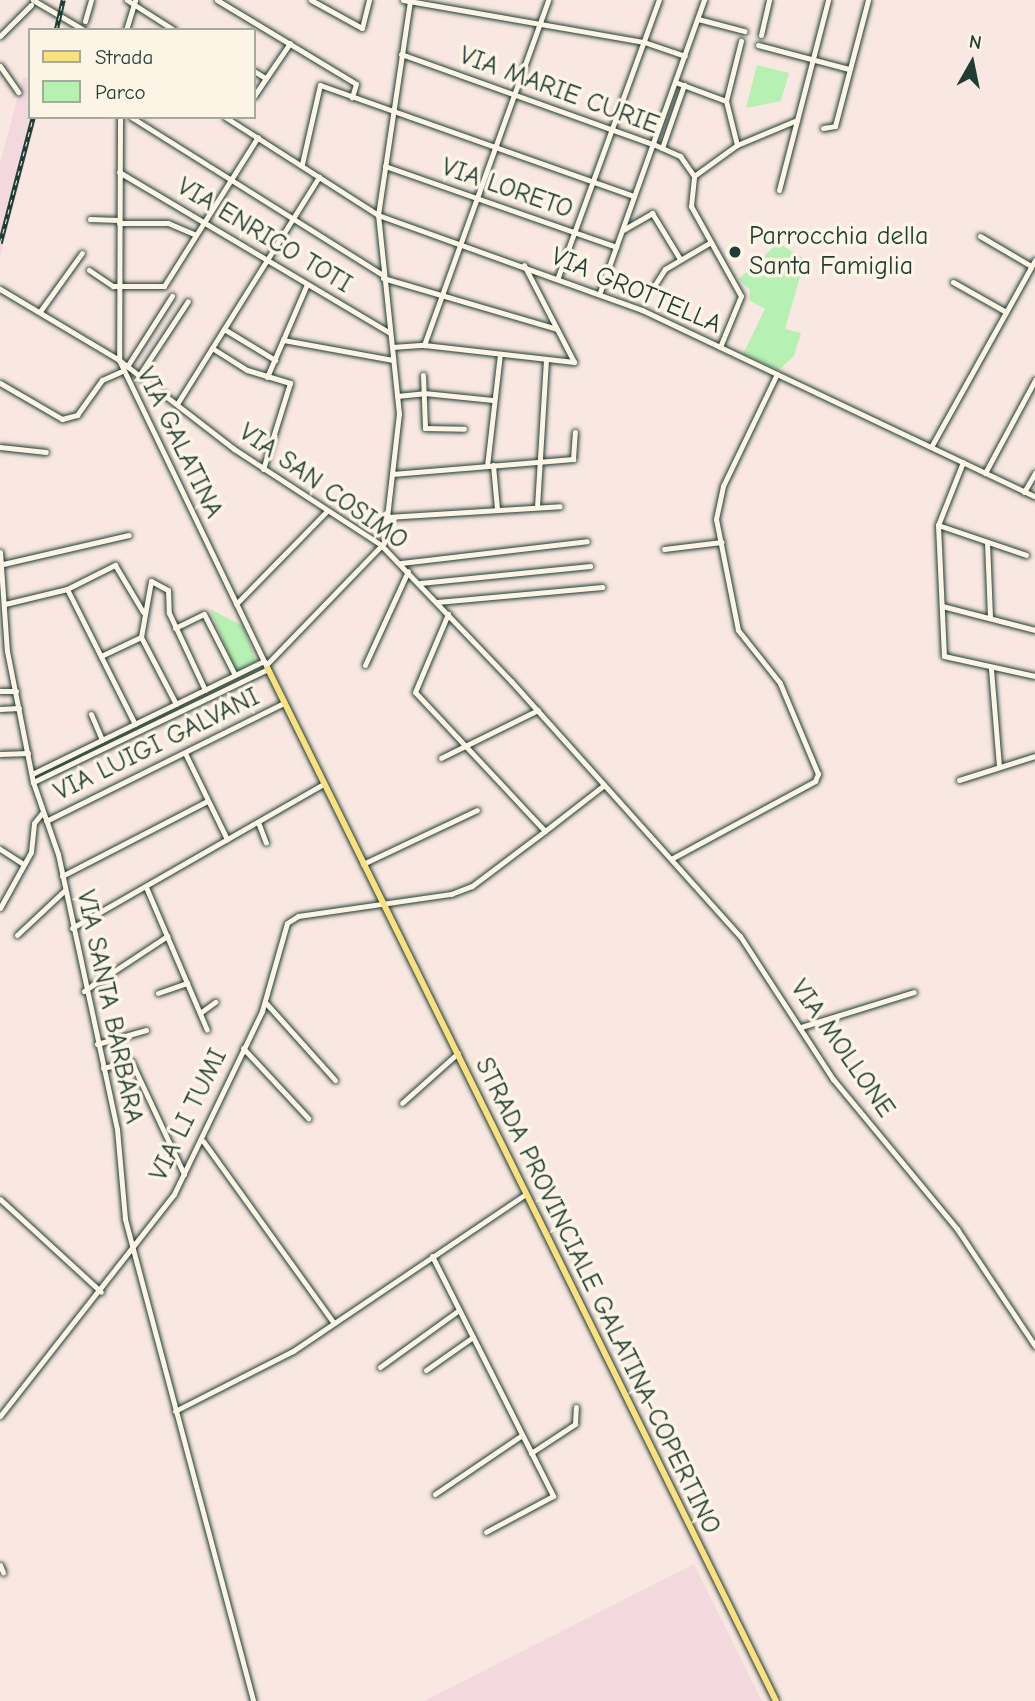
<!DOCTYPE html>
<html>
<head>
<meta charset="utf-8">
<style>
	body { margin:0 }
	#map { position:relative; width:1035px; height:1701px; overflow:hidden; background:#f8e8e1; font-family:"Comic Neue",sans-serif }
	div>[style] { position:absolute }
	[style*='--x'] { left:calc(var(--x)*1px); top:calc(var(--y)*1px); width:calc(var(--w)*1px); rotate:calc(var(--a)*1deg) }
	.built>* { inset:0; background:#f3d8dd }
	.green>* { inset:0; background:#b6f0b3 }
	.roads { filter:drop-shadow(0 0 2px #1f3d34) drop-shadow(0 0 2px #1f3d34) }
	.minor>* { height:5px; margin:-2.5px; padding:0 2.5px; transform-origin:2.5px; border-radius:2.5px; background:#fcf5e5 }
	.major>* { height:6px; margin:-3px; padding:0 3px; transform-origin:3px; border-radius:3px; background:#fbe080 }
	.rail>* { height:4.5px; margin-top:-2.25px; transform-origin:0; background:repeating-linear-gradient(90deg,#fcf5e5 0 5px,#1f3d34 0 10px); box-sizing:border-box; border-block:2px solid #1f3d34 }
	.dots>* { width:19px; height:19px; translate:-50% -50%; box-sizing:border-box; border:4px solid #fcf5e5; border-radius:50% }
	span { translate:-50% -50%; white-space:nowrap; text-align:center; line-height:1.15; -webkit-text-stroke:7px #fcf5e5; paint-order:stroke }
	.street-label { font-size:26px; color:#1f3d34 }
	.poi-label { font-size:26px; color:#1f3d34 }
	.left { translate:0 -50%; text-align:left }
	.legend { position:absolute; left:28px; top:28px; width:228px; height:91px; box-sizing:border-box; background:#fcf5e5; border:2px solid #a4ab9e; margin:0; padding:9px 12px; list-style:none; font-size:21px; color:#1f3d34 }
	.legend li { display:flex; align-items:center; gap:14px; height:35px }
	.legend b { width:35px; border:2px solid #a4ab9e }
	.north { position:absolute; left:937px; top:28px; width:70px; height:70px; -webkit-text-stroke:5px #fcf5e5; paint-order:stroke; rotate:9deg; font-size:19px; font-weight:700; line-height:28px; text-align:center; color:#1f3d34 }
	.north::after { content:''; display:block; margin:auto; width:24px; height:32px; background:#1f3d34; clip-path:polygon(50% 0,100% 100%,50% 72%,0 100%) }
</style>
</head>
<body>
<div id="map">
	<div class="built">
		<i style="clip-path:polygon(23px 77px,30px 77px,30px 117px,37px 117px,0 258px,0 164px)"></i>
		<i style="clip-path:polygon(694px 1564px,762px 1701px,424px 1701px)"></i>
	</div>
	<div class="green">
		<i style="clip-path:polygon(757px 65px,789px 73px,781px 101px,746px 108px)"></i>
		<i style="clip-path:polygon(778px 243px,805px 259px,785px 329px,801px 333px,794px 356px,779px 370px,743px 354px,765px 309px,749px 300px,750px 290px,739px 279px)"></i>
		<i style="clip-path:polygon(210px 609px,243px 626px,256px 661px,236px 672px)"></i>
	</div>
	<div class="roads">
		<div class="minor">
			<i style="--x:33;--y:0;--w:59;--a:30.5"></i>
			<i style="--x:127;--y:0;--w:56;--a:32.6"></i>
			<i style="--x:217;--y:0;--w:162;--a:31.1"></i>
			<i style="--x:356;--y:84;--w:14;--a:107"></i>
			<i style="--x:311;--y:0;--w:58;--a:28.8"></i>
			<i style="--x:362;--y:28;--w:29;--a:-76"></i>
			<i style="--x:403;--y:0;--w:245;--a:9.9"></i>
			<i style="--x:644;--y:42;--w:43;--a:18.9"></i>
			<i style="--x:698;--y:19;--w:48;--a:14.6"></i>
			<i style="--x:85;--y:21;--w:22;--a:-74"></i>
			<i style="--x:126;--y:30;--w:31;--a:-73"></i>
			<i style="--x:761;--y:35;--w:36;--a:-77"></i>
			<i style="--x:0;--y:36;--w:44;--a:-45"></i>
			<i style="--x:758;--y:45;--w:94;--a:14.8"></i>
			<i style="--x:401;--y:54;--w:268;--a:19.7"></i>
			<i style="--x:653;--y:144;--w:30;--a:24"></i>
			<i style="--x:680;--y:156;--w:24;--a:55"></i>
			<i style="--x:0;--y:66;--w:32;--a:55"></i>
			<i style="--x:254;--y:71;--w:13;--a:32"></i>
			<i style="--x:675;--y:82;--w:54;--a:20.4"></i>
			<i style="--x:254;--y:96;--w:64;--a:-55.8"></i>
			<i style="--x:120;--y:117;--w:243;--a:90.2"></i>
			<i style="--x:119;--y:360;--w:145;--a:37.7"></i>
			<i style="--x:234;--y:449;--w:176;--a:33.1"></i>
			<i style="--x:381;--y:545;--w:188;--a:46.3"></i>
			<i style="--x:511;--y:681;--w:343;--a:48.1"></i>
			<i style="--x:740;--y:936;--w:171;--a:57"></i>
			<i style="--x:833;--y:1079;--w:195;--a:50.4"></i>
			<i style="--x:957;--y:1229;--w:141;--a:56.3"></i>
			<i style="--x:131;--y:117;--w:297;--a:32.1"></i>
			<i style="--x:225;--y:117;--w:182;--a:32.6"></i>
			<i style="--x:378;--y:215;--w:281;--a:19.8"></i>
			<i style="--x:642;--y:310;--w:435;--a:25.4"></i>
			<i style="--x:823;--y:128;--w:12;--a:-9"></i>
			<i style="--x:835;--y:126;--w:130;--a:-75.3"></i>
			<i style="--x:737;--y:145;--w:45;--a:-104"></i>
			<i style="--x:726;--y:101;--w:62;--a:-76"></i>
			<i style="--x:662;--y:148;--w:67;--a:-70.8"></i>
			<i style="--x:302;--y:164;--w:81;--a:-77.2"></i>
			<i style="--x:320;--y:85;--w:333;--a:19.5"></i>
			<i style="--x:385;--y:166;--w:245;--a:19.3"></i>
			<i style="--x:119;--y:172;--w:315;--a:30.7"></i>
			<i style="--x:779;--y:190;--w:196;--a:-75.5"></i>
			<i style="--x:90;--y:219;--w:29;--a:2"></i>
			<i style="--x:119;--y:223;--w:49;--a:0"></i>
			<i style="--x:168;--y:223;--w:30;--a:23"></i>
			<i style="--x:623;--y:230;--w:34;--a:-30"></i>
			<i style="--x:652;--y:213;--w:54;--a:58.7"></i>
			<i style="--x:980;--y:236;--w:59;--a:30.5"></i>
			<i style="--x:524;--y:265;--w:109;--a:62.7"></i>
			<i style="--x:89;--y:270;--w:29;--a:34"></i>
			<i style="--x:113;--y:286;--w:51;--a:0"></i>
			<i style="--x:164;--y:286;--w:176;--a:-57.8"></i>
			<i style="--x:558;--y:277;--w:295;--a:-70"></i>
			<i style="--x:383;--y:278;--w:181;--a:16.3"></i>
			<i style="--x:953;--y:282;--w:61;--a:29.5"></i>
			<i style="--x:654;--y:286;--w:20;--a:-57"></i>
			<i style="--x:665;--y:269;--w:53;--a:-30.4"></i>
			<i style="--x:0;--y:289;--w:139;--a:30.8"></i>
			<i style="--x:119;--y:360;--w:343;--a:64.3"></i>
			<i style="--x:268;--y:669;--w:261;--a:154.3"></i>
			<i style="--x:600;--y:292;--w:310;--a:-70.4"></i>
			<i style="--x:41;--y:310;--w:70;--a:-54.3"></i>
			<i style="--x:224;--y:329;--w:60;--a:31.3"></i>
			<i style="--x:283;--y:340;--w:112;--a:10.3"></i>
			<i style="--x:424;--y:345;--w:367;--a:-70.2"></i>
			<i style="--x:392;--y:347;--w:32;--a:-4"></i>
			<i style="--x:424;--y:345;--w:151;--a:6.5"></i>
			<i style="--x:720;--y:347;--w:55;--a:-67.6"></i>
			<i style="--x:741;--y:296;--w:103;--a:-119.1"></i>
			<i style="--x:691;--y:206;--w:30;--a:-84"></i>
			<i style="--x:694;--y:176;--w:53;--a:-35.8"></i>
			<i style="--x:737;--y:145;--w:65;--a:-22.6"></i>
			<i style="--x:212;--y:348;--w:41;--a:32.2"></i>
			<i style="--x:247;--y:370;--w:45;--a:16.8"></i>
			<i style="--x:290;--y:383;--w:90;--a:107.4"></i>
			<i style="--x:128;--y:365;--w:82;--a:-57.5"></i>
			<i style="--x:140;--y:374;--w:87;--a:-56.7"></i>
			<i style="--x:423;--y:375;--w:53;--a:87.8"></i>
			<i style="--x:425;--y:428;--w:39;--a:1"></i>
			<i style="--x:267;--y:377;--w:101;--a:-66.7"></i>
			<i style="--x:0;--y:383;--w:72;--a:30.1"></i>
			<i style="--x:62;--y:419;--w:16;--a:-15"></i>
			<i style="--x:77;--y:415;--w:43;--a:-54.5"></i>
			<i style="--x:102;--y:380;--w:20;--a:-24"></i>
			<i style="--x:397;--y:396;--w:27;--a:-6"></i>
			<i style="--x:424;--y:393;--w:69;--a:5.8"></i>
			<i style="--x:177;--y:404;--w:268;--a:-58"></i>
			<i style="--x:0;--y:447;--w:46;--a:6.2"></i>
			<i style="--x:931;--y:447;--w:214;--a:-60.9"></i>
			<i style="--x:963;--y:462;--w:68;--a:111.6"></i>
			<i style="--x:938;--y:525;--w:131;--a:87.4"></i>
			<i style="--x:944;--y:656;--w:93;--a:12.4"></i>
			<i style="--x:493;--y:465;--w:44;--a:84.8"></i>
			<i style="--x:487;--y:466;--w:113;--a:-83.4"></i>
			<i style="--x:985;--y:473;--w:106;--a:-61.7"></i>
			<i style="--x:392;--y:474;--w:182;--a:-4.7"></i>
			<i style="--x:573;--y:459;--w:27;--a:-86"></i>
			<i style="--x:1024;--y:492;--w:22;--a:-60"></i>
			<i style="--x:537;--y:507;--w:148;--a:-86.5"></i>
			<i style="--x:387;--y:517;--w:173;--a:-3.6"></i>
			<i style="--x:938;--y:525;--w:93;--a:18.8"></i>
			<i style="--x:987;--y:542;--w:76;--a:87.7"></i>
			<i style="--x:664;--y:549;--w:58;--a:-6.9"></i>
			<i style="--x:0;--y:552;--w:99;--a:86"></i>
			<i style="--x:7;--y:651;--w:134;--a:78.8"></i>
			<i style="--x:33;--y:782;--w:76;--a:70.9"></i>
			<i style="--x:58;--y:854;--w:281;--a:77.9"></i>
			<i style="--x:117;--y:1129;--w:90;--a:84.9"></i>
			<i style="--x:125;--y:1219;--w:499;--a:75.1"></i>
			<i style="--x:401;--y:563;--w:187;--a:-6.7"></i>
			<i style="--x:3;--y:564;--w:129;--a:-13"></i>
			<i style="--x:420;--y:583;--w:171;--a:-5.7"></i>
			<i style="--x:67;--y:589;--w:151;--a:63.3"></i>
			<i style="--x:437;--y:602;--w:166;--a:-5.2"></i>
			<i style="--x:5;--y:604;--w:64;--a:-13.6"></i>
			<i style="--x:67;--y:589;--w:54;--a:-26.6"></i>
			<i style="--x:115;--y:565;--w:55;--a:59.2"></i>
			<i style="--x:236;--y:604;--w:130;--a:-45.6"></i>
			<i style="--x:942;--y:606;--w:96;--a:14.5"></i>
			<i style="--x:175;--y:628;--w:32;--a:-26"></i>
			<i style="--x:204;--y:614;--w:68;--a:63.1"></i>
			<i style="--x:101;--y:656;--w:44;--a:-25.4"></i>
			<i style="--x:266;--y:665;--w:170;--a:-46"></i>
			<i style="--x:384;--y:543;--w:130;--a:-83.4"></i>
			<i style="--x:399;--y:414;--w:200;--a:-96"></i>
			<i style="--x:378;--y:215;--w:217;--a:-81.5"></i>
			<i style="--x:365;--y:665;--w:103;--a:-65.4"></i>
			<i style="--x:991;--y:669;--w:98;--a:85.3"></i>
			<i style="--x:0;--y:691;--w:16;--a:0"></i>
			<i style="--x:176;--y:704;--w:76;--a:-117.6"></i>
			<i style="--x:141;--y:637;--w:57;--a:-79.9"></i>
			<i style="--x:151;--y:581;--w:19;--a:28"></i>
			<i style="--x:168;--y:590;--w:23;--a:88"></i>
			<i style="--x:169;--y:613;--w:85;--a:64.9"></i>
			<i style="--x:0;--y:709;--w:19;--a:-3"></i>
			<i style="--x:91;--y:714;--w:28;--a:67"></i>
			<i style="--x:185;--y:753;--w:96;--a:64"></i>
			<i style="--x:0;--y:754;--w:28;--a:-2"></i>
			<i style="--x:441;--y:758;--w:108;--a:-26.3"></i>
			<i style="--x:32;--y:774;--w:258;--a:-26"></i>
			<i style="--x:959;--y:780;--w:80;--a:-17.5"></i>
			<i style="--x:46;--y:821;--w:266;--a:-26.4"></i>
			<i style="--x:258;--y:822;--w:22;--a:69"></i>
			<i style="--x:545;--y:831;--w:75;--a:-37.9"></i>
			<i style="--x:0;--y:849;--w:27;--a:33"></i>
			<i style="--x:671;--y:859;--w:164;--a:-28.4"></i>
			<i style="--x:815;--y:781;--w:8;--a:-67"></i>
			<i style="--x:818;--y:774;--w:99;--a:-112.7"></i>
			<i style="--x:780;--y:683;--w:68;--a:-128.4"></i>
			<i style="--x:738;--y:630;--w:113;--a:-101.2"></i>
			<i style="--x:716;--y:519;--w:34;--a:-78"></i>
			<i style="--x:723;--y:486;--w:124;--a:-64.3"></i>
			<i style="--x:363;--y:864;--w:126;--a:-25.3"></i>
			<i style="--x:62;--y:876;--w:163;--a:-27.3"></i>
			<i style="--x:146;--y:887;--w:155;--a:66.9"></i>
			<i style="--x:0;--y:908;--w:64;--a:-61"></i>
			<i style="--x:31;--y:852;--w:29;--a:-84"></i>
			<i style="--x:34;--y:823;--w:14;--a:-51"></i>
			<i style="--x:72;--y:928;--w:289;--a:-29.8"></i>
			<i style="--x:17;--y:935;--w:66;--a:-43.2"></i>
			<i style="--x:84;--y:991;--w:100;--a:-33.5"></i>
			<i style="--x:158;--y:993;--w:31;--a:-19"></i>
			<i style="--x:265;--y:1002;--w:105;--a:48.1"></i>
			<i style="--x:200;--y:1013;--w:19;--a:-36"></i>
			<i style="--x:801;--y:1027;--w:118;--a:-17.2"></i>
			<i style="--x:97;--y:1044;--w:51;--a:-15.9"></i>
			<i style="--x:243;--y:1048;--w:96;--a:47.1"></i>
			<i style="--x:103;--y:1068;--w:29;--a:-14"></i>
			<i style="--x:131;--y:1061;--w:125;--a:64.9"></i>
			<i style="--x:402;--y:1103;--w:75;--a:-41.8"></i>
			<i style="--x:203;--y:1141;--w:223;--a:54.3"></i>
			<i style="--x:0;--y:1199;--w:137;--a:42.6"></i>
			<i style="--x:432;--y:1256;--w:269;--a:63.2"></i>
			<i style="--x:553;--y:1496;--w:76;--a:151.8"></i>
			<i style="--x:380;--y:1367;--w:97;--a:-35.8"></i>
			<i style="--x:426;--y:1370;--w:57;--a:-35.1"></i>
			<i style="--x:175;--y:1411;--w:132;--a:-27"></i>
			<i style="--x:293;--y:1351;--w:281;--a:-34"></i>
			<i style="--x:0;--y:1416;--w:282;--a:-51.9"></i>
			<i style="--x:174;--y:1194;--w:203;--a:-64.3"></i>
			<i style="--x:262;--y:1011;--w:91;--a:-74.1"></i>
			<i style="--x:287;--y:923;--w:13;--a:-32"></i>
			<i style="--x:298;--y:916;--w:155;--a:-8.2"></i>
			<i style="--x:451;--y:894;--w:22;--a:-21"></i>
			<i style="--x:472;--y:886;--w:91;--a:-37"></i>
			<i style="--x:545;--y:831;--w:190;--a:-133.1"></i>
			<i style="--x:415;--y:692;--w:85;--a:-67.1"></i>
			<i style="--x:531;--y:1453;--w:53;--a:-33.4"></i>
			<i style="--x:575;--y:1424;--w:17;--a:-87"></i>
			<i style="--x:435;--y:1494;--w:105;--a:-34.1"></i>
			<i style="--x:0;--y:1565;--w:8;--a:67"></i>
		</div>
		<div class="major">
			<i style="--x:268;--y:669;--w:1150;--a:63.79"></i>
		</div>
	</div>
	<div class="rail">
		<i style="--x:56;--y:30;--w:31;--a:-77"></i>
		<i style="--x:0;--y:243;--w:130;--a:-75.3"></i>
	</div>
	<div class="dots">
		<i style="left:735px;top:252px;background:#1f3d34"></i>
	</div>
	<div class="street-label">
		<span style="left:559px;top:91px;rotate:20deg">VIA MARIE CURIE</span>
		<span style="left:507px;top:189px;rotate:19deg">VIA LORETO</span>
		<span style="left:264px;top:236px;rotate:31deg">VIA ENRICO TOTI</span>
		<span style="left:636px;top:291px;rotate:23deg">VIA GROTTELLA</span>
		<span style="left:179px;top:443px;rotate:64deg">VIA GALATINA</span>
		<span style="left:323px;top:487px;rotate:35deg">VIA SAN COSIMO</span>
		<span style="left:157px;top:745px;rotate:-26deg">VIA LUIGI GALVANI</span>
		<span style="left:109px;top:1007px;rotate:78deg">VIA SANTA BARBARA</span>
		<span style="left:842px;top:1049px;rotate:55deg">VIA MOLLONE</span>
		<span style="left:189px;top:1115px;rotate:-64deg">VIA LI TUMI</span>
		<span style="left:597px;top:1296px;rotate:64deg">STRADA PROVINCIALE GALATINA-COPERTINO</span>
	</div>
	<div class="poi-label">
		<span class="left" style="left:749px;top:252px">Parrocchia della<br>Santa Famiglia</span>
	</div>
	<ul class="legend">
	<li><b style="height:9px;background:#fbe080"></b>Strada</li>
	<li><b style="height:19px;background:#b6f0b3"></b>Parco</li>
	</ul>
	<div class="north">N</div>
</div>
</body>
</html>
